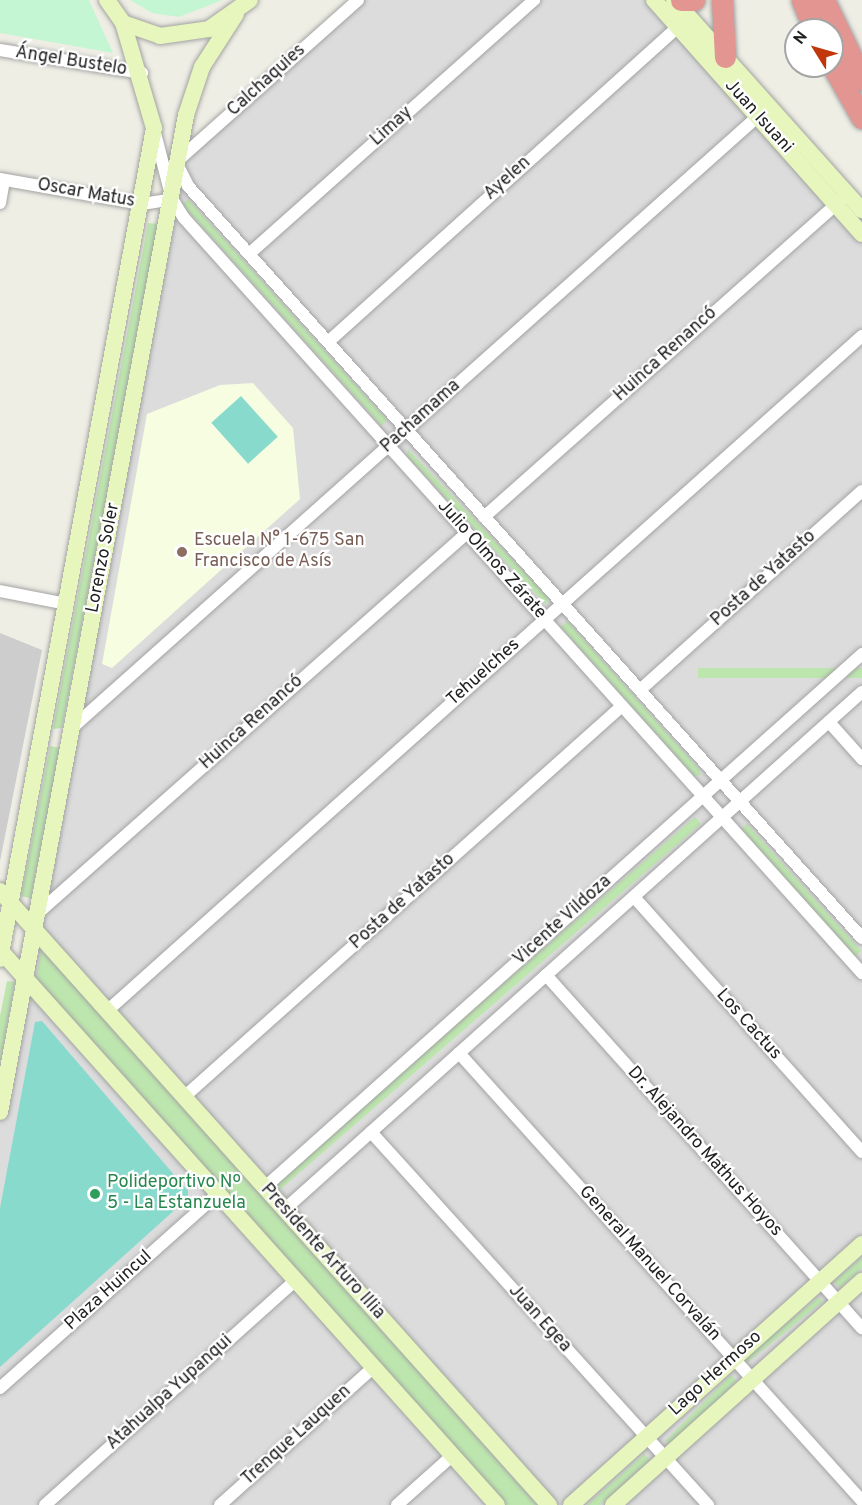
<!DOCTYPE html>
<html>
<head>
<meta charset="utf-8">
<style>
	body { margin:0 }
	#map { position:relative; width:862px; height:1505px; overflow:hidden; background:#efeee5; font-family:Overpass,sans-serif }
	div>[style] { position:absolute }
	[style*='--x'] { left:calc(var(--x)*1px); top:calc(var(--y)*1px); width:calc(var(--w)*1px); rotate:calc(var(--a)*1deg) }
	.residential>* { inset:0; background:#dddcdc }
	.education>* { inset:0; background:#f6fde0 }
	.religious>* { inset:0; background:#cdcdcd }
	.grass>* { inset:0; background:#bde6ae; transform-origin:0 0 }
	.park>* { inset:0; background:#c5f6d4 }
	.pitch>* { inset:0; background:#88dacd; transform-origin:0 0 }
	.roads { filter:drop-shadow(0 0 2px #a3a3a3) drop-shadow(0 0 2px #a3a3a3) }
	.street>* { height:12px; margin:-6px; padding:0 6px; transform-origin:6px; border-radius:6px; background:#fff }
	.secondary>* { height:16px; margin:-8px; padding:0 8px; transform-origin:8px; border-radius:8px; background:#e6f6bc }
	.highway>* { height:21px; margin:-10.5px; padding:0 10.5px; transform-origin:10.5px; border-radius:10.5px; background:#e29591 }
	.dots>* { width:16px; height:16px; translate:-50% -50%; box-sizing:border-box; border:3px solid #fff; border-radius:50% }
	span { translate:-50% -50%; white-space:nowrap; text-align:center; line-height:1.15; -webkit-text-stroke:4.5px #fff; paint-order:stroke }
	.street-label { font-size:18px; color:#1f1f1f }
	.education-label { font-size:18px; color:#785e54 }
	.left { translate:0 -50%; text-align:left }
	.leisure-label { font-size:18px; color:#27864d }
	.north { position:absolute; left:784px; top:18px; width:60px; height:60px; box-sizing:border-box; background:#fff; border:2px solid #a5a5a5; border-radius:50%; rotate:307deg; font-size:16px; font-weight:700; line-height:24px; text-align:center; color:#1f1f1f }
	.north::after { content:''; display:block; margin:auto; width:21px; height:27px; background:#c2360b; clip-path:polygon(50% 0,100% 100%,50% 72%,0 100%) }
</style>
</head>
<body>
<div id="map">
	<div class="residential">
		<i style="clip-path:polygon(350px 0,674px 0,862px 214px,862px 1505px,0 1505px,0 1112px,176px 162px)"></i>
	</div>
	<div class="education">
		<i style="clip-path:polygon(253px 383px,293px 428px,300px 499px,112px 668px,102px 664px,147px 414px,220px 385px)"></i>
	</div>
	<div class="religious">
		<i style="clip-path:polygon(0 633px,42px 650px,0 861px)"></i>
	</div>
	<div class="grass">
		<i style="left:188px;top:199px;width:298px;height:8px;rotate:48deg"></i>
		<i style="clip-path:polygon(148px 223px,158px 224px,62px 728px,53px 729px)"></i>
		<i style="clip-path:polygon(408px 449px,548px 597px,546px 605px,407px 456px)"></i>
		<i style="clip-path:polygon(567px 621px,699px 769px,701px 775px,694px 776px,561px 627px)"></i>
		<i style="left:862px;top:668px;width:10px;height:164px;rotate:90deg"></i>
		<i style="left:60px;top:748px;width:153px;height:10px;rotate:101deg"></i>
		<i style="left:695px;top:817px;width:9px;height:560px;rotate:49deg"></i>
		<i style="left:747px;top:824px;width:171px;height:8px;rotate:48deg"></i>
		<i style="clip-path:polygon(41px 951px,48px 956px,537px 1505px,506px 1505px,36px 978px)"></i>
		<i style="clip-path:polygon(7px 981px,15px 982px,0 1064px,0 1016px)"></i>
		<i style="clip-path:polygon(862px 1257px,862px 1268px,840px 1288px,834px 1282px)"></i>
		<i style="left:819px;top:1297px;width:6px;height:96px;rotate:51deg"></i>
		<i style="left:731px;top:1375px;width:8px;height:93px;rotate:45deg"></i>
		<i style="clip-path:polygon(644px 1454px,650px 1460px,600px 1505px,587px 1505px)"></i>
	</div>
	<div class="park">
		<i style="clip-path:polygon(0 0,89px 0,113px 53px,0 33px)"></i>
		<i style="clip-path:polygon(130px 0,223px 0,179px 17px,152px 13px)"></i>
	</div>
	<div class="pitch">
		<i style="left:241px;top:396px;width:55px;height:40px;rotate:48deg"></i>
		<i style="clip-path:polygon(42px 1021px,188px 1191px,188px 1198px,0 1367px,0 1208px,35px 1022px)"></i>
	</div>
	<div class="roads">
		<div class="street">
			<i style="--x:358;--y:0;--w:244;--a:138.3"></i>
			<i style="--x:176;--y:162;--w:27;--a:63"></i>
			<i style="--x:188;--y:186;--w:1010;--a:48.13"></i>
			<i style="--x:0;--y:50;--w:144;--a:9.2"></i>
			<i style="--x:155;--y:133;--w:68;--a:75.6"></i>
			<i style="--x:172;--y:199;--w:22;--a:58"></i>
			<i style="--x:184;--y:218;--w:1015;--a:48.08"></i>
			<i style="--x:0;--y:179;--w:144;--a:10"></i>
			<i style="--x:142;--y:204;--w:30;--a:-9"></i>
			<i style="--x:0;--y:203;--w:23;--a:-80"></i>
			<i style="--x:249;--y:254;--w:382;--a:-41.7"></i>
			<i style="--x:328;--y:342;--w:479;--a:-42"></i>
			<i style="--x:484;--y:517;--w:476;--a:-41.6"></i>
			<i style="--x:0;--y:591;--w:68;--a:11"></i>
			<i style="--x:640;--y:690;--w:298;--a:-41.9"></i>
			<i style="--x:829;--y:722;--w:50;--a:48.3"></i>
			<i style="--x:73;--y:727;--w:926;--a:-41.72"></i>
			<i style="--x:634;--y:897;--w:342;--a:48.2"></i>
			<i style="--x:38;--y:913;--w:573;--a:-41.53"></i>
			<i style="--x:546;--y:975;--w:474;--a:48.2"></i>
			<i style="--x:107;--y:1011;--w:1013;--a:-41.8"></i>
			<i style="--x:459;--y:1053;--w:603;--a:48.03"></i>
			<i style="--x:184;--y:1097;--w:587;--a:-41.76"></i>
			<i style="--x:371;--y:1132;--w:503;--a:47.9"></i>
			<i style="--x:264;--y:1188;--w:802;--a:-41.76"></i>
			<i style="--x:284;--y:1210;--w:776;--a:-41.87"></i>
			<i style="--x:0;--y:1388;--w:293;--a:-41.7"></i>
			<i style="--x:45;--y:1505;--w:337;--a:-41.9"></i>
			<i style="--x:220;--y:1505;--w:207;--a:-41.9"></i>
			<i style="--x:397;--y:1505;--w:75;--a:-41.8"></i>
		</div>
		<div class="secondary">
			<i style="--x:107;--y:0;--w:28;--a:55"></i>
			<i style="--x:123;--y:23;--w:39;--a:19"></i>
			<i style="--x:160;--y:36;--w:49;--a:-8.1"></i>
			<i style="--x:209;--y:29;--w:50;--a:-35.3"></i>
			<i style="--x:654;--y:0;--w:313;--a:48.4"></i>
			<i style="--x:674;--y:0;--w:282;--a:48.2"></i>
			<i style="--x:0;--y:891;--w:824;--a:48.2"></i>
			<i style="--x:0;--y:950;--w:745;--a:48.16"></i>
			<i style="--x:0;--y:959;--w:845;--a:-79.5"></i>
			<i style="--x:154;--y:128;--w:109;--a:-106.4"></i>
			<i style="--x:0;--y:1112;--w:1014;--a:-79.43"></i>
			<i style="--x:186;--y:115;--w:51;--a:-71.6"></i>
			<i style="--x:202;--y:67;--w:63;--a:-57.3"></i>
			<i style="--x:571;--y:1505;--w:391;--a:-41.9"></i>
			<i style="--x:613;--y:1505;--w:335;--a:-42"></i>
		</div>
		<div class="highway">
			<i style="--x:681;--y:0;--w:13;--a:0"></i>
			<i style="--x:722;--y:0;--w:57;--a:87"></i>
			<i style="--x:802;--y:0;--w:32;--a:68"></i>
			<i style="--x:824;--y:0;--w:88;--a:64.3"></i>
			<i style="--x:832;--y:65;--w:61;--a:60.5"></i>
		</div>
	</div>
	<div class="dots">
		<i style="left:182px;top:552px;background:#8d6e63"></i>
		<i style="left:95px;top:1194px;background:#2e9e5b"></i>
	</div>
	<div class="street-label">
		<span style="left:71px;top:62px;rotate:9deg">Ángel Bustelo</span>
		<span style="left:267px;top:81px;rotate:-42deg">Calchaquies</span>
		<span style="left:758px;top:117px;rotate:48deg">Juan Isuani</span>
		<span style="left:392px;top:127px;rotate:-42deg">Limay</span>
		<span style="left:508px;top:179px;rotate:-42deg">Ayelen</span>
		<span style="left:86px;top:194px;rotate:10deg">Oscar Matus</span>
		<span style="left:666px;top:355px;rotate:-42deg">Huinca Renancó</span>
		<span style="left:421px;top:417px;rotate:-42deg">Pachamama</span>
		<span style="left:104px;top:558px;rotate:-79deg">Lorenzo Soler</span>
		<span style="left:491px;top:560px;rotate:48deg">Julio Olmos Zárate</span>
		<span style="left:764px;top:579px;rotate:-42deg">Posta de Yatasto</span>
		<span style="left:484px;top:673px;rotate:-42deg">Tehuelches</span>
		<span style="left:252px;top:723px;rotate:-42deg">Huinca Renancó</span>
		<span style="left:403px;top:902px;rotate:-42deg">Posta de Yatasto</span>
		<span style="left:563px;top:921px;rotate:-42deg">Vicente Vildoza</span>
		<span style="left:748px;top:1025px;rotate:48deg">Los Cactus</span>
		<span style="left:704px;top:1152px;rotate:48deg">Dr. Alejandro Mathus Hoyos</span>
		<span style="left:322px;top:1252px;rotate:48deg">Presidente Arturo Illia</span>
		<span style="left:649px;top:1264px;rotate:48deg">General Manuel Corvalán</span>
		<span style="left:109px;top:1291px;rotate:-42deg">Plaza Huincul</span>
		<span style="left:539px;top:1319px;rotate:48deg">Juan Egea</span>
		<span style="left:716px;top:1374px;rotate:-42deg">Lago Hermoso</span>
		<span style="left:170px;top:1393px;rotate:-42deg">Atahualpa Yupanqui</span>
		<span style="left:297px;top:1436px;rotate:-42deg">Trenque Lauquen</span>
	</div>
	<div class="education-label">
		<span class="left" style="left:194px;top:552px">Escuela N° 1-675 San<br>Francisco de Asís</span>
	</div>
	<div class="leisure-label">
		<span class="left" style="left:107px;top:1194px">Polideportivo Nº<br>5 - La Estanzuela</span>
	</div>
	<div class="north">N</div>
</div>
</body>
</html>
